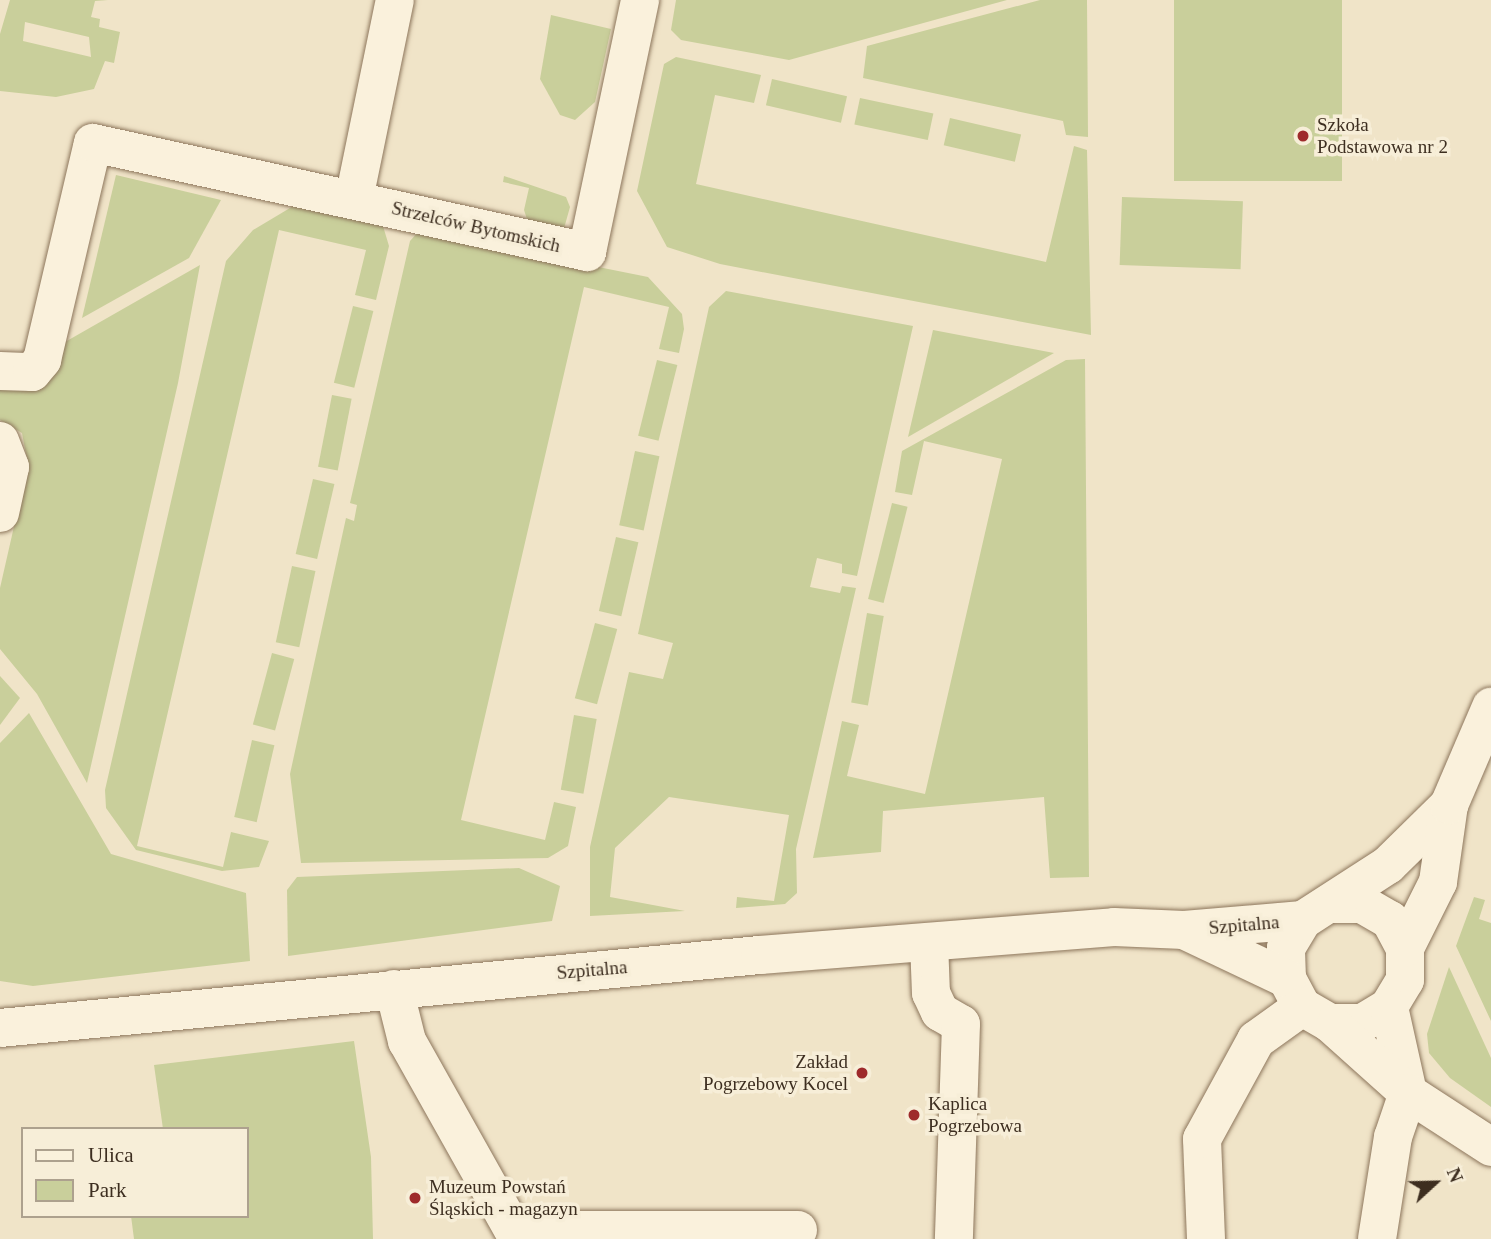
<!DOCTYPE html>
<html>
<head>
<meta charset="utf-8">
<style>
	body { margin:0 }
	#map { position:relative; width:1491px; height:1239px; overflow:hidden; background:#f0e4c8; font-family:Georgia,serif }
	div>[style] { position:absolute }
	[style*='--x'] { left:calc(var(--x)*1px); top:calc(var(--y)*1px); width:calc(var(--w)*1px); rotate:calc(var(--a)*1deg) }
	.green>* { inset:0; background:#c9cf9b; transform-origin:0 0 }
	.roads { filter:drop-shadow(0 0 2px #8d765c) drop-shadow(0 0 2px #8d765c) }
	.minor>* { height:38px; margin:-19px; padding:0 19px; transform-origin:19px; border-radius:19px; background:#faf1dc }
	.dots>* { width:19px; height:19px; translate:-50% -50%; box-sizing:border-box; border:4px solid #f7eed8; border-radius:50% }
	span { translate:-50% -50%; white-space:nowrap; text-align:center; line-height:1.15; -webkit-text-stroke:7px #f7eed8; paint-order:stroke }
	.poi-label { font-size:19px; color:#3d2e20 }
	.left { translate:0 -50%; text-align:left }
	.right { translate:-100% -50%; text-align:right }
	.street-label { font-size:19px; color:#3d2e20 }
	.legend { position:absolute; left:21px; top:1127px; width:228px; height:91px; box-sizing:border-box; background:#f7eed8; border:2px solid #ada18e; margin:0; padding:9px 12px; list-style:none; font-size:21px; color:#3d2e20 }
	.legend li { display:flex; align-items:center; gap:14px; height:35px }
	.legend b { width:35px; border:2px solid #ada18e }
	.north { position:absolute; left:1400px; top:1148px; width:70px; height:70px; -webkit-text-stroke:5px #f7eed8; paint-order:stroke; rotate:68deg; font-size:19px; font-weight:700; line-height:28px; text-align:center; color:#3d2e20 }
	.north::after { content:''; display:block; margin:auto; width:24px; height:32px; background:#3d2e20; clip-path:polygon(50% 0,100% 100%,50% 72%,0 100%) }
</style>
</head>
<body>
<div id="map">
	<div class="green">
		<i style="clip-path:polygon(evenodd,10px 0,108px 0,95px 1px,91px 17px,100px 19px,99px 27px,120px 32px,114px 63px,105px 61px,94px 89px,56px 97px,0 91px,0 34px,10px 0,25px 22px,89px 37px,91px 57px,23px 41px,25px 22px)"></i>
		<i style="clip-path:polygon(676px 0,1007px 0,789px 60px,681px 40px,671px 30px)"></i>
		<i style="clip-path:polygon(1040px 0,1087px 0,1088px 137px,1066px 135px,1063px 121px,863px 78px,867px 46px)"></i>
		<i style="left:1174px;top:0;width:168px;height:181px"></i>
		<i style="clip-path:polygon(551px 15px,611px 29px,595px 102px,575px 120px,560px 115px,540px 79px)"></i>
		<i style="clip-path:polygon(676px 57px,761px 75px,754px 103px,715px 95px,696px 184px,1046px 262px,1074px 146px,1087px 150px,1091px 335px,720px 264px,667px 247px,637px 191px,664px 64px)"></i>
		<i style="left:772px;top:79px;width:77px;height:27px;rotate:13deg"></i>
		<i style="left:860px;top:98px;width:75px;height:27px;rotate:12deg"></i>
		<i style="left:950px;top:118px;width:73px;height:28px;rotate:13deg"></i>
		<i style="clip-path:polygon(116px 175px,221px 200px,189px 258px,82px 318px)"></i>
		<i style="clip-path:polygon(504px 176px,566px 197px,570px 207px,563px 232px,531px 231px,524px 210px,529px 188px,503px 182px)"></i>
		<i style="left:1122px;top:197px;width:121px;height:68px;rotate:2deg"></i>
		<i style="clip-path:polygon(295px 205px,383px 226px,389px 246px,376px 300px,355px 295px,366px 250px,279px 230px,137px 846px,223px 867px,231px 832px,269px 841px,259px 867px,222px 871px,136px 850px,106px 808px,105px 790px,226px 261px,253px 230px)"></i>
		<i style="clip-path:polygon(419px 231px,648px 277px,682px 314px,684px 329px,679px 353px,659px 349px,669px 307px,584px 287px,461px 820px,545px 840px,554px 802px,576px 807px,568px 846px,548px 858px,301px 863px,290px 774px,346px 518px,354px 521px,357px 505px,350px 503px,410px 241px)"></i>
		<i style="clip-path:polygon(200px 265px,178px 383px,87px 783px,37px 694px,0 649px,0 588px,28px 465px,22px 433px,0 420px,0 389px,51px 350px)"></i>
		<i style="clip-path:polygon(726px 291px,913px 326px,857px 576px,842px 573px,842px 564px,817px 558px,810px 587px,840px 593px,842px 586px,856px 588px,796px 849px,797px 893px,785px 904px,736px 908px,737px 897px,774px 901px,789px 815px,669px 797px,615px 848px,610px 897px,685px 911px,590px 916px,590px 847px,629px 672px,663px 679px,673px 643px,638px 634px,709px 307px)"></i>
		<i style="left:353px;top:306px;width:21px;height:79px;rotate:14deg"></i>
		<i style="clip-path:polygon(933px 330px,1054px 353px,908px 437px)"></i>
		<i style="clip-path:polygon(1085px 359px,1089px 877px,1050px 878px,1044px 797px,883px 811px,881px 852px,813px 858px,842px 721px,859px 725px,847px 776px,925px 794px,1002px 459px,924px 441px,912px 495px,895px 492px,902px 451px,1066px 360px)"></i>
		<i style="left:657px;top:360px;width:21px;height:78px;rotate:14deg"></i>
		<i style="left:332px;top:395px;width:20px;height:73px;rotate:11deg"></i>
		<i style="left:635px;top:451px;width:25px;height:76px;rotate:12deg"></i>
		<i style="left:313px;top:479px;width:22px;height:77px;rotate:13deg"></i>
		<i style="left:892px;top:503px;width:16px;height:99px;rotate:14deg"></i>
		<i style="left:616px;top:537px;width:23px;height:76px;rotate:13deg"></i>
		<i style="left:292px;top:566px;width:24px;height:78px;rotate:12deg"></i>
		<i style="left:867px;top:613px;width:17px;height:91px;rotate:10deg"></i>
		<i style="left:595px;top:623px;width:23px;height:78px;rotate:15deg"></i>
		<i style="left:272px;top:653px;width:23px;height:74px;rotate:15deg"></i>
		<i style="clip-path:polygon(0 676px,20px 698px,0 725px)"></i>
		<i style="clip-path:polygon(29px 713px,111px 854px,246px 893px,250px 961px,33px 986px,0 981px,0 743px)"></i>
		<i style="left:574px;top:715px;width:23px;height:76px;rotate:10deg"></i>
		<i style="left:252px;top:740px;width:23px;height:79px;rotate:13deg"></i>
		<i style="clip-path:polygon(519px 868px,560px 886px,552px 921px,288px 956px,287px 890px,297px 877px)"></i>
		<i style="clip-path:polygon(1474px 897px,1485px 900px,1479px 919px,1491px 923px,1491px 1021px,1456px 946px)"></i>
		<i style="clip-path:polygon(1449px 967px,1491px 1058px,1491px 1107px,1450px 1078px,1429px 1053px,1427px 1034px)"></i>
		<i style="clip-path:polygon(354px 1041px,371px 1157px,373px 1239px,134px 1239px,131px 1216px,247px 1216px,247px 1129px,163px 1129px,154px 1065px)"></i>
	</div>
	<div class="roads">
		<div class="minor">
			<i style="--x:354;--y:199;--w:203;--a:-78.4"></i>
			<i style="--x:0;--y:371;--w:32;--a:2"></i>
			<i style="--x:32;--y:372;--w:16;--a:-50"></i>
			<i style="--x:42;--y:360;--w:223;--a:-76.8"></i>
			<i style="--x:93;--y:143;--w:506;--a:12.44"></i>
			<i style="--x:587;--y:252;--w:258;--a:-78.1"></i>
			<i style="--x:0;--y:441;--w:28;--a:69"></i>
			<i style="--x:10;--y:467;--w:47;--a:102.3"></i>
			<i style="--x:1330;--y:904;--w:32;--a:0"></i>
			<i style="--x:1362;--y:904;--w:32;--a:30"></i>
			<i style="--x:1390;--y:920;--w:32;--a:62"></i>
			<i style="--x:1405;--y:948;--w:32;--a:90"></i>
			<i style="--x:1405;--y:980;--w:31;--a:121"></i>
			<i style="--x:1389;--y:1007;--w:31;--a:149"></i>
			<i style="--x:1362;--y:1023;--w:32;--a:180"></i>
			<i style="--x:1330;--y:1023;--w:32;--a:-150"></i>
			<i style="--x:1302;--y:1007;--w:32;--a:-118"></i>
			<i style="--x:1287;--y:979;--w:31;--a:-92"></i>
			<i style="--x:1286;--y:948;--w:33;--a:-59"></i>
			<i style="--x:1303;--y:920;--w:101;--a:-32.9"></i>
			<i style="--x:1388;--y:865;--w:86;--a:-44.5"></i>
			<i style="--x:1186;--y:931;--w:112;--a:25.4"></i>
			<i style="--x:929;--y:942;--w:51;--a:87.8"></i>
			<i style="--x:931;--y:993;--w:21;--a:65"></i>
			<i style="--x:940;--y:1012;--w:24;--a:30"></i>
			<i style="--x:961;--y:1024;--w:215;--a:91.9"></i>
			<i style="--x:1405;--y:948;--w:74;--a:-63.4"></i>
			<i style="--x:1438;--y:882;--w:78;--a:-81.9"></i>
			<i style="--x:1449;--y:805;--w:107;--a:-66.8"></i>
			<i style="--x:394;--y:989;--w:54;--a:76"></i>
			<i style="--x:407;--y:1041;--w:227;--a:60.7"></i>
			<i style="--x:1389;--y:1007;--w:88;--a:77.5"></i>
			<i style="--x:1330;--y:1023;--w:105;--a:41.9"></i>
			<i style="--x:1408;--y:1093;--w:99;--a:33"></i>
			<i style="--x:0;--y:1028;--w:763;--a:-5.49"></i>
			<i style="--x:760;--y:955;--w:355;--a:-4.5"></i>
			<i style="--x:1114;--y:927;--w:70;--a:2.5"></i>
			<i style="--x:1184;--y:930;--w:119;--a:-4.8"></i>
			<i style="--x:515;--y:1230;--w:283;--a:0"></i>
			<i style="--x:1206;--y:1239;--w:100;--a:-92.3"></i>
			<i style="--x:1202;--y:1139;--w:113;--a:-61.4"></i>
			<i style="--x:1256;--y:1040;--w:57;--a:-35.7"></i>
			<i style="--x:1377;--y:1239;--w:103;--a:-81.1"></i>
			<i style="--x:1393;--y:1137;--w:46;--a:-71.2"></i>
		</div>
	</div>
	<div class="dots">
		<i style="left:1303px;top:136px;background:#9e2a2b"></i>
		<i style="left:862px;top:1073px;background:#9e2a2b"></i>
		<i style="left:914px;top:1115px;background:#9e2a2b"></i>
		<i style="left:415px;top:1198px;background:#9e2a2b"></i>
	</div>
	<div class="poi-label">
		<span class="left" style="left:1317px;top:136px">Szkoła<br>Podstawowa nr 2</span>
		<span class="right" style="left:848px;top:1073px">Zakład<br>Pogrzebowy Kocel</span>
		<span class="left" style="left:928px;top:1115px">Kaplica<br>Pogrzebowa</span>
		<span class="left" style="left:429px;top:1198px">Muzeum Powstań<br>Śląskich - magazyn</span>
	</div>
	<div class="street-label">
		<span style="left:476px;top:227px;rotate:13deg">Strzelców Bytomskich</span>
		<span style="left:1244px;top:925px;rotate:-5deg">Szpitalna</span>
		<span style="left:592px;top:970px;rotate:-5deg">Szpitalna</span>
	</div>
	<ul class="legend">
	<li><b style="height:9px;background:#faf1dc"></b>Ulica</li>
	<li><b style="height:19px;background:#c9cf9b"></b>Park</li>
	</ul>
	<div class="north">N</div>
</div>
</body>
</html>
